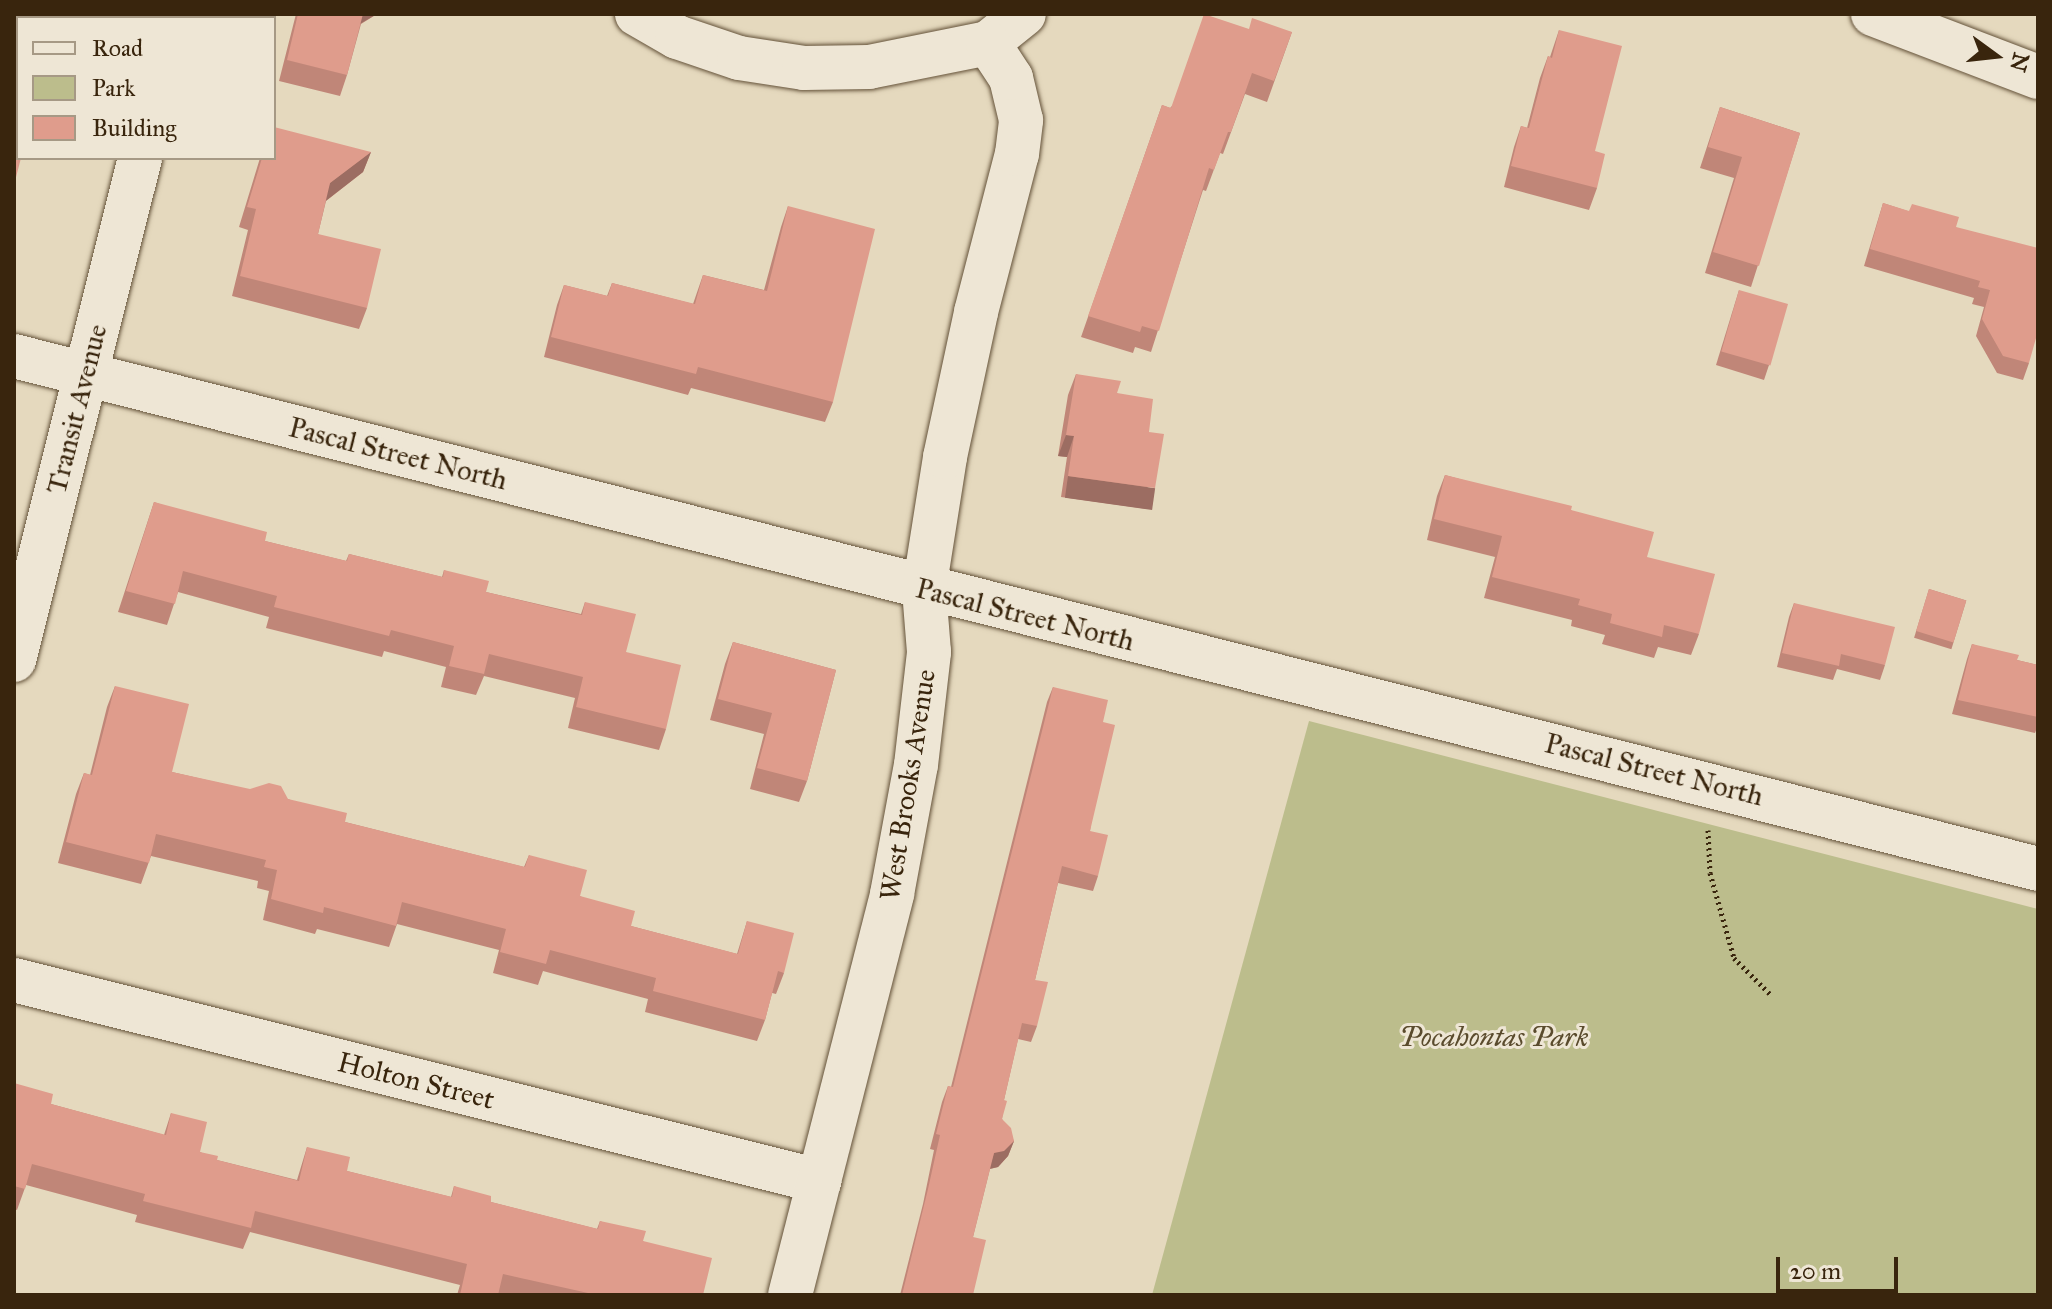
<!DOCTYPE html>
<html>
<head>
<meta charset="utf-8">
<style>
	body { margin:0 }
	#map { position:relative; width:2052px; height:1309px; overflow:hidden; background:#e5d9be; font-family:"IM FELL Great Primer",serif }
	div>[style] { position:absolute }
	[style*='--x'] { left:calc(var(--x)*1px); top:calc(var(--y)*1px); width:calc(var(--w)*1px); rotate:calc(var(--a)*1deg) }
	.green>* { inset:0; background:#bcbd8c }
	.path>* { height:5px; margin-top:-2.5px; transform-origin:0; background:repeating-linear-gradient(90deg,#39250d 0 2px,transparent 0 6px) }
	.roads { filter:drop-shadow(0 0 2px #645239) drop-shadow(0 0 2px #645239) }
	.street>* { height:44px; margin:-22px; padding:0 22px; transform-origin:22px; border-radius:22px; background:#eee6d5 }
	.wall>* { inset:0; background:#c08678; transform-origin:0 0 }
	.shaded-wall>* { inset:0; background:#9c6d62; transform-origin:0 0 }
	.building>* { inset:0; background:#df9c8c; transform-origin:0 0 }
	span { translate:-50% -50%; white-space:nowrap; text-align:center; line-height:1.15; -webkit-text-stroke:6px #eee6d5; paint-order:stroke }
	.street-label { font-size:28px; color:#39250d }
	.park-label { font-size:28px; color:#5a4b2d; font-style:italic }
	.frame { position:absolute; inset:0; border:16px solid #39250d; pointer-events:none }
	.legend { position:absolute; left:16px; top:16px; width:260px; height:144px; box-sizing:border-box; background:#eee6d5; border:2px solid #a69985; margin:0; padding:10px 14px; list-style:none; font-size:24px; color:#39250d }
	.legend li { display:flex; align-items:center; gap:16px; height:40px }
	.legend b { width:40px; border:2px solid #a69985 }
	.north { position:absolute; left:1956px; top:16px; width:80px; height:80px; -webkit-text-stroke:6px #eee6d5; paint-order:stroke; rotate:105deg; font-size:22px; font-weight:700; line-height:32px; text-align:center; color:#39250d }
	.north::after { content:''; display:block; margin:auto; width:28px; height:36px; background:#39250d; clip-path:polygon(50% 0,100% 100%,50% 72%,0 100%) }
	.scale { position:absolute; left:1776px; top:1257px; width:122px; height:36px; box-sizing:border-box; border:4px solid #39250d; border-top:0; padding-left:10px; font-size:24px; line-height:28px; white-space:nowrap; color:#39250d; -webkit-text-stroke:6px #eee6d5; paint-order:stroke }
</style>
</head>
<body>
<div id="map">
	<div class="green">
		<i style="clip-path:polygon(1309px 721px,2038px 909px,2038px 1295px,1152px 1295px)"></i>
	</div>
	<div class="path">
		<i style="--x:1708;--y:830;--w:43;--a:87.3"></i>
		<i style="--x:1710;--y:873;--w:88;--a:74.2"></i>
		<i style="--x:1734;--y:958;--w:51;--a:45"></i>
	</div>
	<div class="roads">
		<div class="street">
			<i style="--x:637;--y:14;--w:46;--a:29.9"></i>
			<i style="--x:677;--y:37;--w:65;--a:18.7"></i>
			<i style="--x:739;--y:58;--w:66;--a:8.7"></i>
			<i style="--x:804;--y:68;--w:65;--a:-0.9"></i>
			<i style="--x:869;--y:67;--w:121;--a:-11.4"></i>
			<i style="--x:988;--y:43;--w:46;--a:-38.9"></i>
			<i style="--x:1873;--y:14;--w:177;--a:20.9"></i>
			<i style="--x:175;--y:18;--w:4;--a:-76"></i>
			<i style="--x:14;--y:356;--w:2088;--a:14.22"></i>
			<i style="--x:14;--y:660;--w:518;--a:-75.91"></i>
			<i style="--x:14;--y:980;--w:830;--a:14.02"></i>
			<i style="--x:790;--y:1295;--w:414;--a:-75.7"></i>
			<i style="--x:892;--y:894;--w:131;--a:-79.5"></i>
			<i style="--x:916;--y:765;--w:114;--a:-83.4"></i>
			<i style="--x:929;--y:652;--w:62;--a:-94.6"></i>
			<i style="--x:924;--y:590;--w:135;--a:-81"></i>
			<i style="--x:945;--y:457;--w:148;--a:-77.9"></i>
			<i style="--x:976;--y:312;--w:163;--a:-75.5"></i>
			<i style="--x:1017;--y:154;--w:34;--a:-83"></i>
			<i style="--x:1021;--y:120;--w:43;--a:-103.4"></i>
			<i style="--x:1011;--y:78;--w:42;--a:-123.3"></i>
		</div>
	</div>
	<div class="wall">
		<i style="clip-path:polygon(14px 14px,56px 14px,54px 18px,27px 18px)"></i>
		<i style="clip-path:polygon(296px 14px,377px 14px,361px 24px,347px 75px,340px 96px,279px 81px)"></i>
		<i style="clip-path:polygon(1249px 29px,1292px 32px,1267px 102px,1245px 94px,1223px 154px,1220px 153px,1206px 191px,1203px 190px,1151px 352px,1135px 347px,1133px 353px,1081px 337px,1162px 105px,1170px 108px)"></i>
		<i style="clip-path:polygon(1559px 30px,1595px 151px,1597px 188px,1589px 210px,1504px 187px,1514px 147px,1521px 126px,1527px 128px,1540px 78px,1548px 56px,1550px 57px)"></i>
		<i style="clip-path:polygon(1720px 107px,1800px 133px,1751px 287px,1705px 273px,1734px 178px,1700px 168px)"></i>
		<i style="clip-path:polygon(371px 152px,363px 172px,326px 201px,318px 234px,367px 308px,359px 329px,232px 296px,248px 230px,239px 227px,260px 158px)"></i>
		<i style="clip-path:polygon(1883px 203px,1956px 227px,2029px 363px,2023px 380px,1997px 373px,1976px 336px,1984px 307px,1972px 304px,1974px 298px,1864px 266px)"></i>
		<i style="clip-path:polygon(788px 206px,833px 402px,825px 422px,691px 388px,688px 395px,544px 357px,557px 305px,564px 285px,607px 296px,612px 283px,693px 304px,703px 275px,764px 290px,781px 227px)"></i>
		<i style="clip-path:polygon(1739px 290px,1769px 365px,1764px 380px,1716px 365px)"></i>
		<i style="clip-path:polygon(1076px 374px,1117px 393px,1149px 432px,1147px 509px,1061px 497px,1067px 457px,1058px 456px,1068px 395px)"></i>
		<i style="clip-path:polygon(1445px 475px,1571px 510px,1699px 634px,1691px 655px,1658px 647px,1654px 658px,1602px 644px,1605px 635px,1571px 626px,1572px 620px,1484px 598px,1495px 557px,1427px 540px,1437px 496px)"></i>
		<i style="clip-path:polygon(154px 502px,265px 541px,346px 561px,349px 554px,442px 577px,444px 570px,486px 592px,581px 614px,585px 602px,626px 652px,666px 729px,659px 750px,568px 728px,575px 698px,484px 676px,476px 695px,441px 687px,446px 667px,384px 651px,382px 657px,266px 628px,269px 617px,178px 592px,167px 625px,118px 612px)"></i>
		<i style="left:1929px;top:589px;width:39px;height:51px;rotate:17deg"></i>
		<i style="clip-path:polygon(1794px 603px,1885px 665px,1880px 680px,1837px 669px,1833px 680px,1777px 667px,1789px 617px)"></i>
		<i style="clip-path:polygon(733px 642px,836px 670px,807px 781px,799px 802px,750px 789px,764px 734px,710px 720px,725px 664px)"></i>
		<i style="clip-path:polygon(1972px 644px,2017px 660px,2038px 665px,2038px 725px,2035px 733px,1952px 714px,1967px 659px)"></i>
		<i style="clip-path:polygon(115px 686px,172px 772px,288px 799px,345px 822px,524px 867px,529px 855px,580px 896px,631px 926px,737px 954px,747px 921px,784px 973px,776px 994px,772px 993px,765px 1020px,757px 1041px,645px 1012px,648px 999px,543px 971px,538px 985px,493px 973px,499px 950px,397px 924px,389px 947px,317px 929px,315px 934px,263px 920px,269px 891px,257px 888px,258px 881px,151px 856px,141px 884px,58px 863px,76px 794px,84px 773px,90px 775px,107px 707px)"></i>
		<i style="clip-path:polygon(1053px 687px,1103px 722px,1090px 831px,1098px 876px,1093px 891px,1058px 883px,1035px 980px,1037px 1026px,1031px 1042px,1018px 1039px,1004px 1100px,1002px 1119px,1014px 1141px,1008px 1156px,998px 1167px,990px 1169px,973px 1237px,973px 1295px,900px 1295px,923px 1204px,934px 1150px,930px 1149px,942px 1102px,948px 1086px,951px 1087px,1047px 702px)"></i>
		<i style="clip-path:polygon(14px 1083px,51px 1104px,164px 1135px,171px 1113px,200px 1152px,217px 1160px,297px 1180px,307px 1147px,347px 1171px,451px 1197px,454px 1186px,491px 1202px,597px 1229px,600px 1221px,643px 1241px,703px 1295px,457px 1295px,460px 1285px,250px 1232px,243px 1249px,135px 1222px,137px 1215px,26px 1185px,17px 1210px,14px 1209px)"></i>
	</div>
	<div class="shaded-wall">
		<i style="clip-path:polygon(362px 14px,377px 14px,358px 25px)"></i>
		<i style="clip-path:polygon(371px 152px,363px 172px,323px 203px,330px 183px)"></i>
		<i style="clip-path:polygon(1066px 435px,1074px 436px,1067px 457px,1058px 456px)"></i>
		<i style="left:1068px;top:476px;width:88px;height:22px;rotate:8deg"></i>
		<i style="clip-path:polygon(1014px 1141px,1008px 1156px,998px 1167px,989px 1169px,994px 1153px)"></i>
	</div>
	<div class="building">
		<i style="clip-path:polygon(298px 14px,363px 14px,347px 75px,287px 60px)"></i>
		<i style="clip-path:polygon(1204px 14px,1249px 29px,1252px 18px,1292px 32px,1274px 81px,1252px 73px,1231px 132px,1228px 132px,1214px 170px,1209px 168px,1159px 331px,1142px 326px,1140px 332px,1088px 316px,1162px 105px,1171px 108px)"></i>
		<i style="clip-path:polygon(1559px 30px,1622px 46px,1595px 151px,1605px 154px,1597px 188px,1511px 166px,1521px 126px,1529px 128px,1548px 56px,1552px 58px)"></i>
		<i style="clip-path:polygon(1720px 107px,1800px 133px,1759px 266px,1713px 252px,1742px 157px,1708px 147px)"></i>
		<i style="clip-path:polygon(274px 127px,371px 152px,330px 183px,318px 234px,381px 249px,367px 308px,240px 276px,256px 209px,247px 207px,262px 158px,274px 158px)"></i>
		<i style="clip-path:polygon(14px 137px,18px 138px,18px 158px,21px 158px,14px 185px)"></i>
		<i style="clip-path:polygon(1883px 203px,1909px 211px,1912px 204px,1959px 217px,1956px 227px,2038px 248px,2038px 331px,2029px 363px,2003px 356px,1982px 319px,1990px 290px,1978px 287px,1980px 281px,1870px 249px)"></i>
		<i style="clip-path:polygon(788px 206px,875px 229px,833px 402px,698px 367px,696px 374px,551px 337px,564px 285px,608px 296px,612px 283px,695px 304px,703px 275px,767px 291px)"></i>
		<i style="left:1739px;top:290px;width:51px;height:64px;rotate:16deg"></i>
		<i style="clip-path:polygon(1076px 374px,1121px 381px,1117px 393px,1153px 399px,1149px 432px,1164px 434px,1155px 488px,1068px 476px,1074px 436px,1066px 435px)"></i>
		<i style="clip-path:polygon(1445px 475px,1572px 506px,1571px 510px,1654px 532px,1647px 557px,1715px 574px,1699px 634px,1664px 625px,1662px 637px,1610px 623px,1612px 614px,1578px 605px,1580px 599px,1492px 577px,1502px 536px,1434px 519px)"></i>
		<i style="clip-path:polygon(154px 502px,267px 532px,265px 541px,347px 561px,349px 554px,443px 577px,444px 570px,489px 581px,486px 592px,582px 615px,585px 602px,636px 614px,626px 652px,681px 665px,666px 729px,576px 707px,583px 677px,489px 654px,484px 674px,449px 666px,454px 646px,391px 630px,389px 636px,274px 607px,277px 596px,183px 571px,175px 604px,126px 591px)"></i>
		<i style="left:1929px;top:589px;width:39px;height:44px;rotate:17deg"></i>
		<i style="clip-path:polygon(1794px 603px,1895px 627px,1885px 665px,1841px 654px,1839px 666px,1782px 653px)"></i>
		<i style="clip-path:polygon(733px 642px,836px 670px,807px 781px,757px 768px,772px 713px,718px 699px)"></i>
		<i style="clip-path:polygon(1972px 644px,2019px 655px,2017px 660px,2038px 665px,2038px 717px,1958px 700px)"></i>
		<i style="clip-path:polygon(115px 686px,189px 704px,172px 772px,250px 789px,269px 783px,281px 786px,288px 799px,347px 813px,345px 822px,525px 867px,529px 855px,587px 870px,580px 896px,635px 911px,631px 926px,738px 954px,747px 921px,794px 933px,784px 973px,778px 971px,765px 1020px,653px 991px,656px 978px,550px 950px,546px 964px,500px 952px,506px 929px,402px 902px,396px 926px,324px 907px,323px 913px,271px 899px,277px 870px,264px 867px,266px 860px,156px 834px,149px 863px,66px 842px,84px 773px,92px 775px)"></i>
		<i style="clip-path:polygon(1053px 687px,1108px 700px,1103px 722px,1115px 725px,1090px 831px,1108px 835px,1098px 876px,1062px 866px,1035px 980px,1048px 982px,1037px 1026px,1022px 1023px,1004px 1100px,1007px 1101px,1002px 1119px,1011px 1128px,1014px 1141px,1004px 1151px,994px 1153px,973px 1237px,986px 1240px,973px 1295px,902px 1295px,928px 1189px,940px 1135px,936px 1134px,948px 1086px,953px 1087px)"></i>
		<i style="clip-path:polygon(14px 1083px,53px 1094px,51px 1104px,166px 1135px,171px 1113px,207px 1122px,200px 1152px,218px 1156px,217px 1160px,299px 1181px,307px 1147px,350px 1157px,347px 1171px,452px 1197px,454px 1186px,491px 1196px,491px 1202px,598px 1229px,600px 1221px,646px 1231px,643px 1241px,712px 1258px,703px 1295px,597px 1295px,503px 1274px,498px 1295px,460px 1295px,467px 1264px,255px 1211px,251px 1228px,143px 1201px,145px 1194px,32px 1164px,25px 1189px,14px 1186px)"></i>
	</div>
	<div class="street-label">
		<span style="left:77px;top:409px;rotate:-76deg">Transit Avenue</span>
		<span style="left:398px;top:454px;rotate:14deg">Pascal Street North</span>
		<span style="left:1025px;top:615px;rotate:14deg">Pascal Street North</span>
		<span style="left:1654px;top:770px;rotate:14deg">Pascal Street North</span>
		<span style="left:908px;top:785px;rotate:-81deg">West Brooks Avenue</span>
		<span style="left:416px;top:1081px;rotate:14deg">Holton Street</span>
	</div>
	<div class="park-label">
		<span style="left:1494px;top:1037px">Pocahontas Park</span>
	</div>
	<div class="frame"></div>
	<ul class="legend">
	<li><b style="height:10px;background:#eee6d5"></b>Road</li>
	<li><b style="height:22px;background:#bcbd8c"></b>Park</li>
	<li><b style="height:22px;background:#df9c8c"></b>Building</li>
	</ul>
	<div class="north">N</div>
	<div class="scale">20 m</div>
</div>
</body>
</html>
